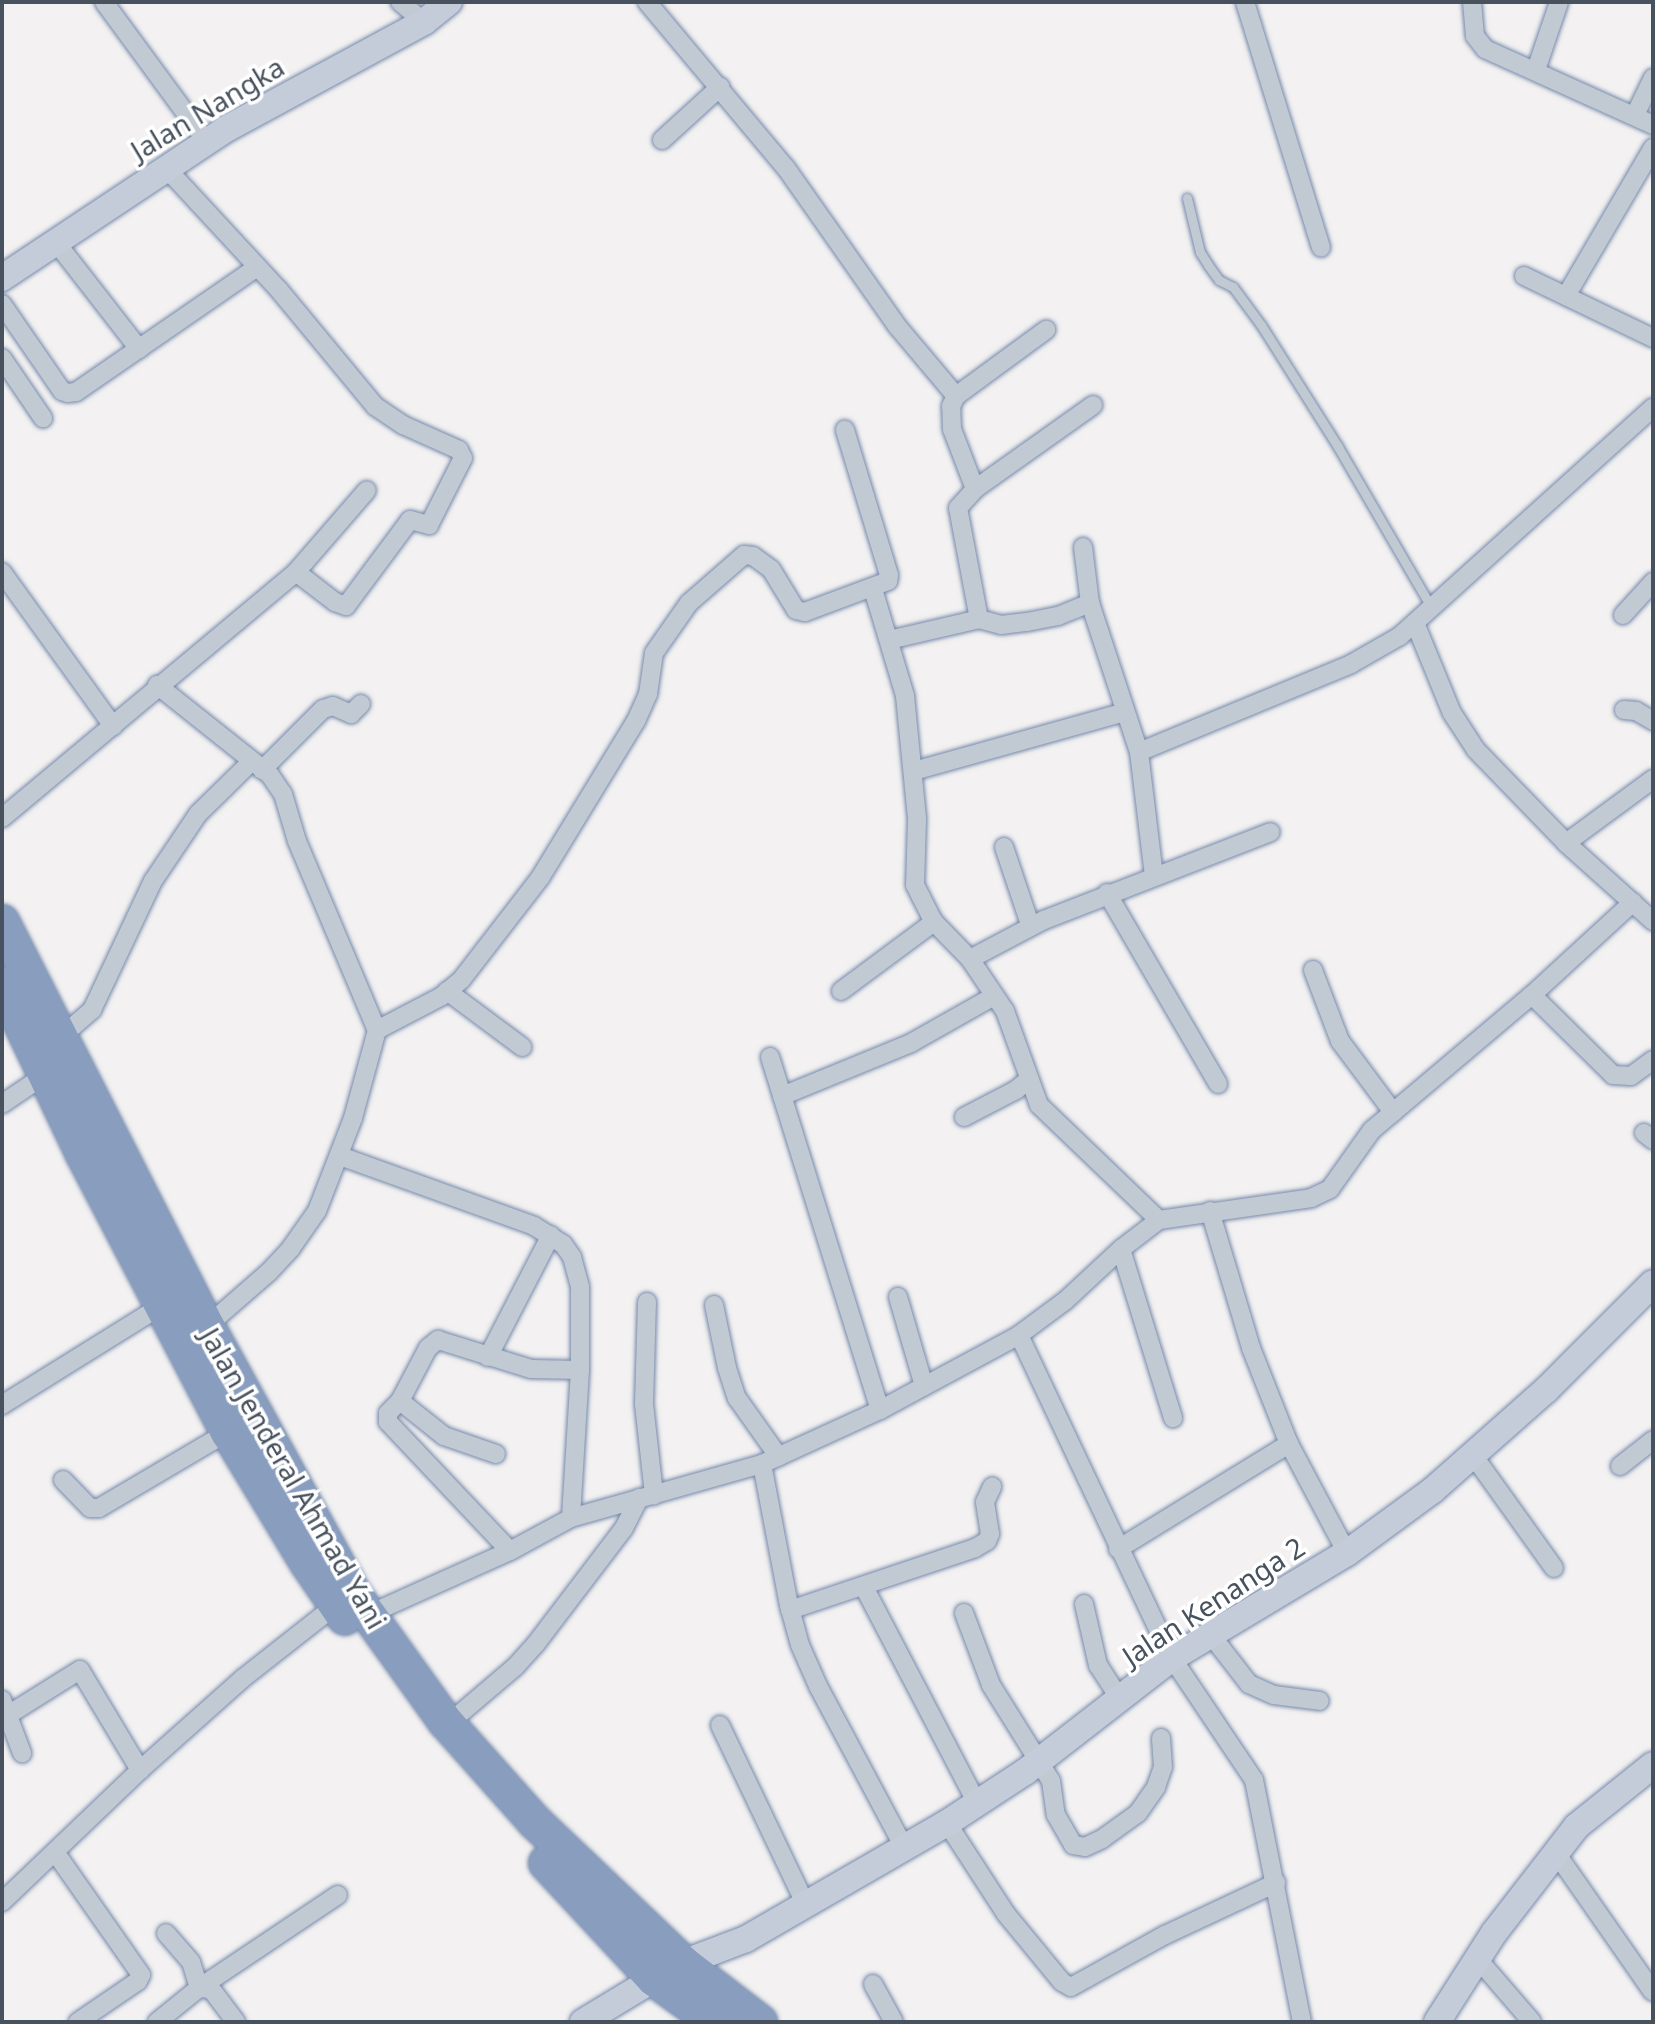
<!DOCTYPE html>
<html>
<head>
<meta charset="utf-8">
<style>
	body { margin:0 }
	#map { position:relative; width:1655px; height:2024px; overflow:hidden; background:#f3f1f1; font-family:"Noto Sans",sans-serif }
	div>[style] { position:absolute }
	[style*='--x'] { left:calc(var(--x)*1px); top:calc(var(--y)*1px); width:calc(var(--w)*1px); rotate:calc(var(--a)*1deg) }
	.roads { filter:drop-shadow(0 0 2px #7489ab) drop-shadow(0 0 2px #7489ab) }
	.lane>* { height:9px; margin:-4.5px; padding:0 4.5px; transform-origin:4.5px; border-radius:4.5px; background:#c1c9d2 }
	.street>* { height:18px; margin:-9px; padding:0 9px; transform-origin:9px; border-radius:9px; background:#c1c9d2 }
	.secondary>* { height:26px; margin:-13px; padding:0 13px; transform-origin:13px; border-radius:13px; background:#c4ccd9 }
	.highway>* { height:34px; margin:-17px; padding:0 17px; transform-origin:17px; border-radius:17px; background:#899ebf }
	span { translate:-50% -50%; white-space:nowrap; text-align:center; line-height:1.15; -webkit-text-stroke:7px #fff; paint-order:stroke }
	.street-label { font-size:28px; color:#48525e }
	.frame { position:absolute; inset:0; border:4px solid #48525e; pointer-events:none }
</style>
</head>
<body>
<div id="map">
	<div class="roads">
		<div class="lane">
			<i style="--x:1187;--y:198;--w:56;--a:76.5"></i>
			<i style="--x:1200;--y:252;--w:15;--a:58"></i>
			<i style="--x:1208;--y:265;--w:19;--a:54"></i>
			<i style="--x:1219;--y:280;--w:16;--a:27"></i>
			<i style="--x:1233;--y:287;--w:47;--a:53.6"></i>
			<i style="--x:1261;--y:325;--w:144;--a:57.7"></i>
			<i style="--x:1338;--y:447;--w:185;--a:59.8"></i>
		</div>
		<div class="street">
			<i style="--x:104;--y:2;--w:174;--a:53.7"></i>
			<i style="--x:400;--y:2;--w:31;--a:40"></i>
			<i style="--x:647;--y:2;--w:217;--a:50.1"></i>
			<i style="--x:786;--y:168;--w:193;--a:54.9"></i>
			<i style="--x:897;--y:326;--w:92;--a:49.9"></i>
			<i style="--x:1245;--y:2;--w:257;--a:72.8"></i>
			<i style="--x:1472;--y:2;--w:34;--a:85"></i>
			<i style="--x:1475;--y:36;--w:16;--a:52"></i>
			<i style="--x:1485;--y:49;--w:184;--a:24.3"></i>
			<i style="--x:1536;--y:70;--w:72;--a:-71.3"></i>
			<i style="--x:1635;--y:115;--w:41;--a:-64.1"></i>
			<i style="--x:662;--y:140;--w:79;--a:-42.4"></i>
			<i style="--x:55;--y:241;--w:137;--a:52.1"></i>
			<i style="--x:1524;--y:276;--w:143;--a:25.7"></i>
			<i style="--x:1566;--y:296;--w:172;--a:-59.6"></i>
			<i style="--x:2;--y:304;--w:106;--a:55.4"></i>
			<i style="--x:62;--y:391;--w:6;--a:18"></i>
			<i style="--x:68;--y:393;--w:8;--a:-7"></i>
			<i style="--x:76;--y:392;--w:220;--a:-34.6"></i>
			<i style="--x:2;--y:358;--w:73;--a:55.7"></i>
			<i style="--x:975;--y:489;--w:64;--a:-111"></i>
			<i style="--x:952;--y:429;--w:23;--a:-92"></i>
			<i style="--x:951;--y:406;--w:11;--a:-63"></i>
			<i style="--x:956;--y:396;--w:112;--a:-36.3"></i>
			<i style="--x:1083;--y:547;--w:56;--a:82.9"></i>
			<i style="--x:2;--y:572;--w:190;--a:54.2"></i>
			<i style="--x:296;--y:572;--w:108;--a:-49.1"></i>
			<i style="--x:873;--y:589;--w:112;--a:73.3"></i>
			<i style="--x:905;--y:696;--w:124;--a:84.4"></i>
			<i style="--x:917;--y:819;--w:66;--a:91.7"></i>
			<i style="--x:915;--y:885;--w:13;--a:63"></i>
			<i style="--x:921;--y:897;--w:28;--a:63"></i>
			<i style="--x:934;--y:922;--w:52;--a:45.8"></i>
			<i style="--x:970;--y:959;--w:63;--a:56.1"></i>
			<i style="--x:1005;--y:1011;--w:100;--a:70.1"></i>
			<i style="--x:1039;--y:1105;--w:166;--a:43.8"></i>
			<i style="--x:1623;--y:615;--w:45;--a:-47.7"></i>
			<i style="--x:979;--y:619;--w:113;--a:-100.7"></i>
			<i style="--x:958;--y:508;--w:25;--a:-48"></i>
			<i style="--x:975;--y:489;--w:145;--a:-35.4"></i>
			<i style="--x:1415;--y:623;--w:97;--a:67.7"></i>
			<i style="--x:1452;--y:713;--w:44;--a:57"></i>
			<i style="--x:1476;--y:750;--w:129;--a:45.9"></i>
			<i style="--x:1566;--y:843;--w:117;--a:41.9"></i>
			<i style="--x:889;--y:640;--w:92;--a:-13.1"></i>
			<i style="--x:979;--y:619;--w:23;--a:15"></i>
			<i style="--x:1001;--y:625;--w:26;--a:-7"></i>
			<i style="--x:1027;--y:622;--w:32;--a:-11"></i>
			<i style="--x:1058;--y:616;--w:35;--a:-22"></i>
			<i style="--x:1090;--y:603;--w:157;--a:71.8"></i>
			<i style="--x:1139;--y:752;--w:125;--a:83.1"></i>
			<i style="--x:157;--y:685;--w:144;--a:38.5"></i>
			<i style="--x:270;--y:775;--w:23;--a:56"></i>
			<i style="--x:283;--y:794;--w:49;--a:73.4"></i>
			<i style="--x:297;--y:841;--w:205;--a:67.1"></i>
			<i style="--x:1624;--y:710;--w:12;--a:5"></i>
			<i style="--x:1636;--y:711;--w:20;--a:30"></i>
			<i style="--x:1139;--y:752;--w:230;--a:-22.5"></i>
			<i style="--x:1351;--y:664;--w:56;--a:-29.7"></i>
			<i style="--x:1400;--y:636;--w:341;--a:-42.1"></i>
			<i style="--x:262;--y:770;--w:86;--a:-45"></i>
			<i style="--x:323;--y:709;--w:10;--a:-17"></i>
			<i style="--x:333;--y:706;--w:20;--a:24"></i>
			<i style="--x:351;--y:714;--w:14;--a:-45"></i>
			<i style="--x:914;--y:771;--w:219;--a:-15.6"></i>
			<i style="--x:2;--y:818;--w:383;--a:-39.9"></i>
			<i style="--x:296;--y:572;--w:49;--a:37.6"></i>
			<i style="--x:335;--y:602;--w:12;--a:20"></i>
			<i style="--x:346;--y:606;--w:107;--a:-53.3"></i>
			<i style="--x:410;--y:520;--w:20;--a:15"></i>
			<i style="--x:429;--y:525;--w:75;--a:-63.1"></i>
			<i style="--x:463;--y:458;--w:9;--a:-117"></i>
			<i style="--x:459;--y:450;--w:61;--a:-155.9"></i>
			<i style="--x:403;--y:425;--w:34;--a:-146"></i>
			<i style="--x:375;--y:406;--w:151;--a:-129.6"></i>
			<i style="--x:279;--y:290;--w:166;--a:-132.8"></i>
			<i style="--x:1566;--y:843;--w:108;--a:-36.3"></i>
			<i style="--x:1004;--y:847;--w:84;--a:71.4"></i>
			<i style="--x:1107;--y:893;--w:221;--a:59.8"></i>
			<i style="--x:970;--y:959;--w:84;--a:-27.8"></i>
			<i style="--x:1044;--y:920;--w:243;--a:-21.2"></i>
			<i style="--x:1313;--y:970;--w:76;--a:69.2"></i>
			<i style="--x:1340;--y:1041;--w:89;--a:53.3"></i>
			<i style="--x:447;--y:991;--w:94;--a:36.7"></i>
			<i style="--x:841;--y:991;--w:116;--a:-36.6"></i>
			<i style="--x:1532;--y:995;--w:114;--a:44.6"></i>
			<i style="--x:1613;--y:1075;--w:18;--a:3"></i>
			<i style="--x:1631;--y:1076;--w:27;--a:-36"></i>
			<i style="--x:62;--y:1036;--w:40;--a:-41"></i>
			<i style="--x:92;--y:1010;--w:143;--a:-64.7"></i>
			<i style="--x:153;--y:881;--w:81;--a:-56.1"></i>
			<i style="--x:198;--y:814;--w:74;--a:-44.5"></i>
			<i style="--x:770;--y:1057;--w:370;--a:72.7"></i>
			<i style="--x:782;--y:1096;--w:139;--a:-22.3"></i>
			<i style="--x:911;--y:1043;--w:95;--a:-29.5"></i>
			<i style="--x:2;--y:1104;--w:52;--a:-34"></i>
			<i style="--x:964;--y:1117;--w:59;--a:-27.4"></i>
			<i style="--x:1016;--y:1090;--w:17;--a:-40"></i>
			<i style="--x:1644;--y:1133;--w:11;--a:38"></i>
			<i style="--x:340;--y:1156;--w:206;--a:19.8"></i>
			<i style="--x:534;--y:1226;--w:34;--a:32"></i>
			<i style="--x:563;--y:1244;--w:16;--a:55"></i>
			<i style="--x:572;--y:1257;--w:31;--a:75"></i>
			<i style="--x:580;--y:1287;--w:83;--a:90"></i>
			<i style="--x:580;--y:1370;--w:148;--a:93.5"></i>
			<i style="--x:1210;--y:1211;--w:143;--a:73.3"></i>
			<i style="--x:1251;--y:1348;--w:103;--a:68.4"></i>
			<i style="--x:1289;--y:1444;--w:123;--a:62"></i>
			<i style="--x:1121;--y:1249;--w:177;--a:72.9"></i>
			<i style="--x:898;--y:1297;--w:93;--a:73.7"></i>
			<i style="--x:647;--y:1302;--w:102;--a:91.7"></i>
			<i style="--x:644;--y:1404;--w:92;--a:83.7"></i>
			<i style="--x:714;--y:1305;--w:64;--a:78.3"></i>
			<i style="--x:727;--y:1368;--w:32;--a:72"></i>
			<i style="--x:737;--y:1398;--w:72;--a:54.6"></i>
			<i style="--x:207;--y:1326;--w:82;--a:-41.1"></i>
			<i style="--x:269;--y:1272;--w:33;--a:-47"></i>
			<i style="--x:291;--y:1248;--w:45;--a:-54.9"></i>
			<i style="--x:317;--y:1211;--w:100;--a:-68.8"></i>
			<i style="--x:353;--y:1118;--w:91;--a:-74.7"></i>
			<i style="--x:377;--y:1030;--w:73;--a:-27.6"></i>
			<i style="--x:442;--y:996;--w:26;--a:-40"></i>
			<i style="--x:462;--y:979;--w:128;--a:-52.3"></i>
			<i style="--x:540;--y:878;--w:184;--a:-58.6"></i>
			<i style="--x:636;--y:721;--w:30;--a:-66"></i>
			<i style="--x:648;--y:694;--w:41;--a:-81.7"></i>
			<i style="--x:654;--y:653;--w:61;--a:-55"></i>
			<i style="--x:689;--y:603;--w:73;--a:-41.1"></i>
			<i style="--x:744;--y:555;--w:9;--a:6"></i>
			<i style="--x:753;--y:556;--w:22;--a:36"></i>
			<i style="--x:771;--y:569;--w:48;--a:58.6"></i>
			<i style="--x:796;--y:610;--w:9;--a:13"></i>
			<i style="--x:805;--y:612;--w:89;--a:-20.5"></i>
			<i style="--x:888;--y:581;--w:6;--a:-81"></i>
			<i style="--x:889;--y:575;--w:152;--a:-106.9"></i>
			<i style="--x:1019;--y:1335;--w:357;--a:64.7"></i>
			<i style="--x:1172;--y:1658;--w:147;--a:56.1"></i>
			<i style="--x:1254;--y:1780;--w:247;--a:78.8"></i>
			<i style="--x:488;--y:1357;--w:137;--a:-62.7"></i>
			<i style="--x:400;--y:1401;--w:56;--a:38.5"></i>
			<i style="--x:444;--y:1436;--w:55;--a:19.1"></i>
			<i style="--x:2;--y:1405;--w:187;--a:-31.9"></i>
			<i style="--x:1473;--y:1455;--w:139;--a:54.4"></i>
			<i style="--x:762;--y:1464;--w:144;--a:79.2"></i>
			<i style="--x:789;--y:1605;--w:41;--a:74.6"></i>
			<i style="--x:800;--y:1645;--w:45;--a:66.3"></i>
			<i style="--x:818;--y:1686;--w:185;--a:61.9"></i>
			<i style="--x:1620;--y:1466;--w:42;--a:-38.2"></i>
			<i style="--x:63;--y:1480;--w:39;--a:46"></i>
			<i style="--x:90;--y:1508;--w:9;--a:0"></i>
			<i style="--x:99;--y:1508;--w:150;--a:-30.5"></i>
			<i style="--x:1118;--y:1549;--w:201;--a:-31.6"></i>
			<i style="--x:510;--y:1551;--w:178;--a:-133.4"></i>
			<i style="--x:388;--y:1422;--w:9;--a:-90"></i>
			<i style="--x:388;--y:1413;--w:17;--a:-45"></i>
			<i style="--x:400;--y:1401;--w:60;--a:-62.2"></i>
			<i style="--x:428;--y:1348;--w:13;--a:-39"></i>
			<i style="--x:438;--y:1340;--w:97;--a:17.3"></i>
			<i style="--x:531;--y:1369;--w:49;--a:1.2"></i>
			<i style="--x:864;--y:1587;--w:244;--a:62.4"></i>
			<i style="--x:1084;--y:1604;--w:63;--a:77.1"></i>
			<i style="--x:1098;--y:1665;--w:40;--a:57.1"></i>
			<i style="--x:790;--y:1610;--w:195;--a:-18.5"></i>
			<i style="--x:975;--y:1548;--w:14;--a:-30"></i>
			<i style="--x:987;--y:1541;--w:8;--a:-67"></i>
			<i style="--x:990;--y:1534;--w:32;--a:-99"></i>
			<i style="--x:985;--y:1502;--w:17;--a:-65"></i>
			<i style="--x:964;--y:1613;--w:77;--a:69.4"></i>
			<i style="--x:991;--y:1685;--w:113;--a:58"></i>
			<i style="--x:1051;--y:1781;--w:34;--a:82"></i>
			<i style="--x:1056;--y:1815;--w:34;--a:60"></i>
			<i style="--x:1073;--y:1845;--w:12;--a:9"></i>
			<i style="--x:1085;--y:1847;--w:19;--a:-25"></i>
			<i style="--x:1102;--y:1839;--w:44;--a:-35.8"></i>
			<i style="--x:1138;--y:1813;--w:32;--a:-55"></i>
			<i style="--x:1156;--y:1787;--w:21;--a:-71"></i>
			<i style="--x:1163;--y:1767;--w:29;--a:-94"></i>
			<i style="--x:363;--y:1617;--w:161;--a:-24.2"></i>
			<i style="--x:510;--y:1551;--w:69;--a:-28.4"></i>
			<i style="--x:571;--y:1518;--w:198;--a:-15.8"></i>
			<i style="--x:762;--y:1464;--w:130;--a:-24.6"></i>
			<i style="--x:880;--y:1410;--w:158;--a:-28.3"></i>
			<i style="--x:1019;--y:1335;--w:57;--a:-36.5"></i>
			<i style="--x:1065;--y:1301;--w:76;--a:-42.9"></i>
			<i style="--x:1121;--y:1249;--w:48;--a:-37.3"></i>
			<i style="--x:1159;--y:1220;--w:154;--a:-8.2"></i>
			<i style="--x:1311;--y:1198;--w:21;--a:-25"></i>
			<i style="--x:1330;--y:1189;--w:72;--a:-54.6"></i>
			<i style="--x:1372;--y:1130;--w:209;--a:-40.2"></i>
			<i style="--x:1532;--y:995;--w:137;--a:-42.6"></i>
			<i style="--x:1211;--y:1635;--w:62;--a:52.2"></i>
			<i style="--x:1249;--y:1684;--w:27;--a:24"></i>
			<i style="--x:1274;--y:1695;--w:46;--a:7.4"></i>
			<i style="--x:2;--y:1700;--w:57;--a:69.3"></i>
			<i style="--x:8;--y:1715;--w:85;--a:-32"></i>
			<i style="--x:80;--y:1670;--w:117;--a:59"></i>
			<i style="--x:448;--y:1724;--w:88;--a:-40.4"></i>
			<i style="--x:515;--y:1667;--w:30;--a:-48"></i>
			<i style="--x:535;--y:1645;--w:147;--a:-52.7"></i>
			<i style="--x:624;--y:1528;--w:34;--a:-63"></i>
			<i style="--x:720;--y:1725;--w:199;--a:64.5"></i>
			<i style="--x:947;--y:1823;--w:108;--a:57"></i>
			<i style="--x:1006;--y:1914;--w:88;--a:50.5"></i>
			<i style="--x:1062;--y:1982;--w:10;--a:29"></i>
			<i style="--x:1071;--y:1987;--w:107;--a:-29"></i>
			<i style="--x:1165;--y:1935;--w:123;--a:-25.1"></i>
			<i style="--x:55;--y:1852;--w:150;--a:55"></i>
			<i style="--x:141;--y:1975;--w:7;--a:117"></i>
			<i style="--x:138;--y:1981;--w:73;--a:145.7"></i>
			<i style="--x:1556;--y:1853;--w:169;--a:55.1"></i>
			<i style="--x:2;--y:1902;--w:191;--a:-43.7"></i>
			<i style="--x:140;--y:1770;--w:137;--a:-41.7"></i>
			<i style="--x:242;--y:1679;--w:126;--a:-38.2"></i>
			<i style="--x:1477;--y:1958;--w:84;--a:49.3"></i>
			<i style="--x:873;--y:1984;--w:43;--a:61.1"></i>
			<i style="--x:157;--y:2022;--w:54;--a:-39"></i>
			<i style="--x:199;--y:1988;--w:27;--a:-107"></i>
			<i style="--x:191;--y:1962;--w:38;--a:-131"></i>
			<i style="--x:236;--y:2022;--w:41;--a:-127.1"></i>
			<i style="--x:211;--y:1989;--w:12;--a:-175"></i>
			<i style="--x:199;--y:1988;--w:167;--a:-33.8"></i>
		</div>
		<div class="secondary">
			<i style="--x:2;--y:278;--w:271;--a:-33.6"></i>
			<i style="--x:228;--y:128;--w:223;--a:-28.4"></i>
			<i style="--x:424;--y:22;--w:32;--a:-39"></i>
			<i style="--x:683;--y:1963;--w:67;--a:-20.9"></i>
			<i style="--x:746;--y:1939;--w:232;--a:-30"></i>
			<i style="--x:947;--y:1823;--w:93;--a:-33.2"></i>
			<i style="--x:1025;--y:1772;--w:186;--a:-37.8"></i>
			<i style="--x:1172;--y:1658;--w:204;--a:-31"></i>
			<i style="--x:1347;--y:1553;--w:107;--a:-36.2"></i>
			<i style="--x:1433;--y:1490;--w:151;--a:-41.5"></i>
			<i style="--x:1546;--y:1390;--w:151;--a:-45"></i>
			<i style="--x:583;--y:2022;--w:83;--a:-31.2"></i>
			<i style="--x:1437;--y:2022;--w:106;--a:-57.4"></i>
			<i style="--x:1494;--y:1933;--w:135;--a:-52.2"></i>
			<i style="--x:1577;--y:1826;--w:97;--a:-38.8"></i>
		</div>
		<div class="highway">
			<i style="--x:2;--y:922;--w:453;--a:63.1"></i>
			<i style="--x:207;--y:1326;--w:304;--a:61.3"></i>
			<i style="--x:353;--y:1593;--w:158;--a:54.3"></i>
			<i style="--x:445;--y:1721;--w:135;--a:48.3"></i>
			<i style="--x:535;--y:1822;--w:204;--a:43.6"></i>
			<i style="--x:683;--y:1963;--w:97;--a:37.5"></i>
			<i style="--x:2;--y:984;--w:188;--a:64.5"></i>
			<i style="--x:83;--y:1154;--w:314;--a:62.5"></i>
			<i style="--x:228;--y:1432;--w:154;--a:58.8"></i>
			<i style="--x:308;--y:1564;--w:65;--a:55.6"></i>
			<i style="--x:546;--y:1863;--w:158;--a:47"></i>
			<i style="--x:654;--y:1979;--w:74;--a:35.6"></i>
		</div>
	</div>
	<div class="street-label">
		<span style="left:207px;top:108px;rotate:-31deg">Jalan Nangka</span>
		<span style="left:294px;top:1478px;rotate:60deg">Jalan Jenderal Ahmad Yani</span>
		<span style="left:1213px;top:1601px;rotate:-33deg">Jalan Kenanga 2</span>
	</div>
	<div class="frame"></div>
</div>
</body>
</html>
